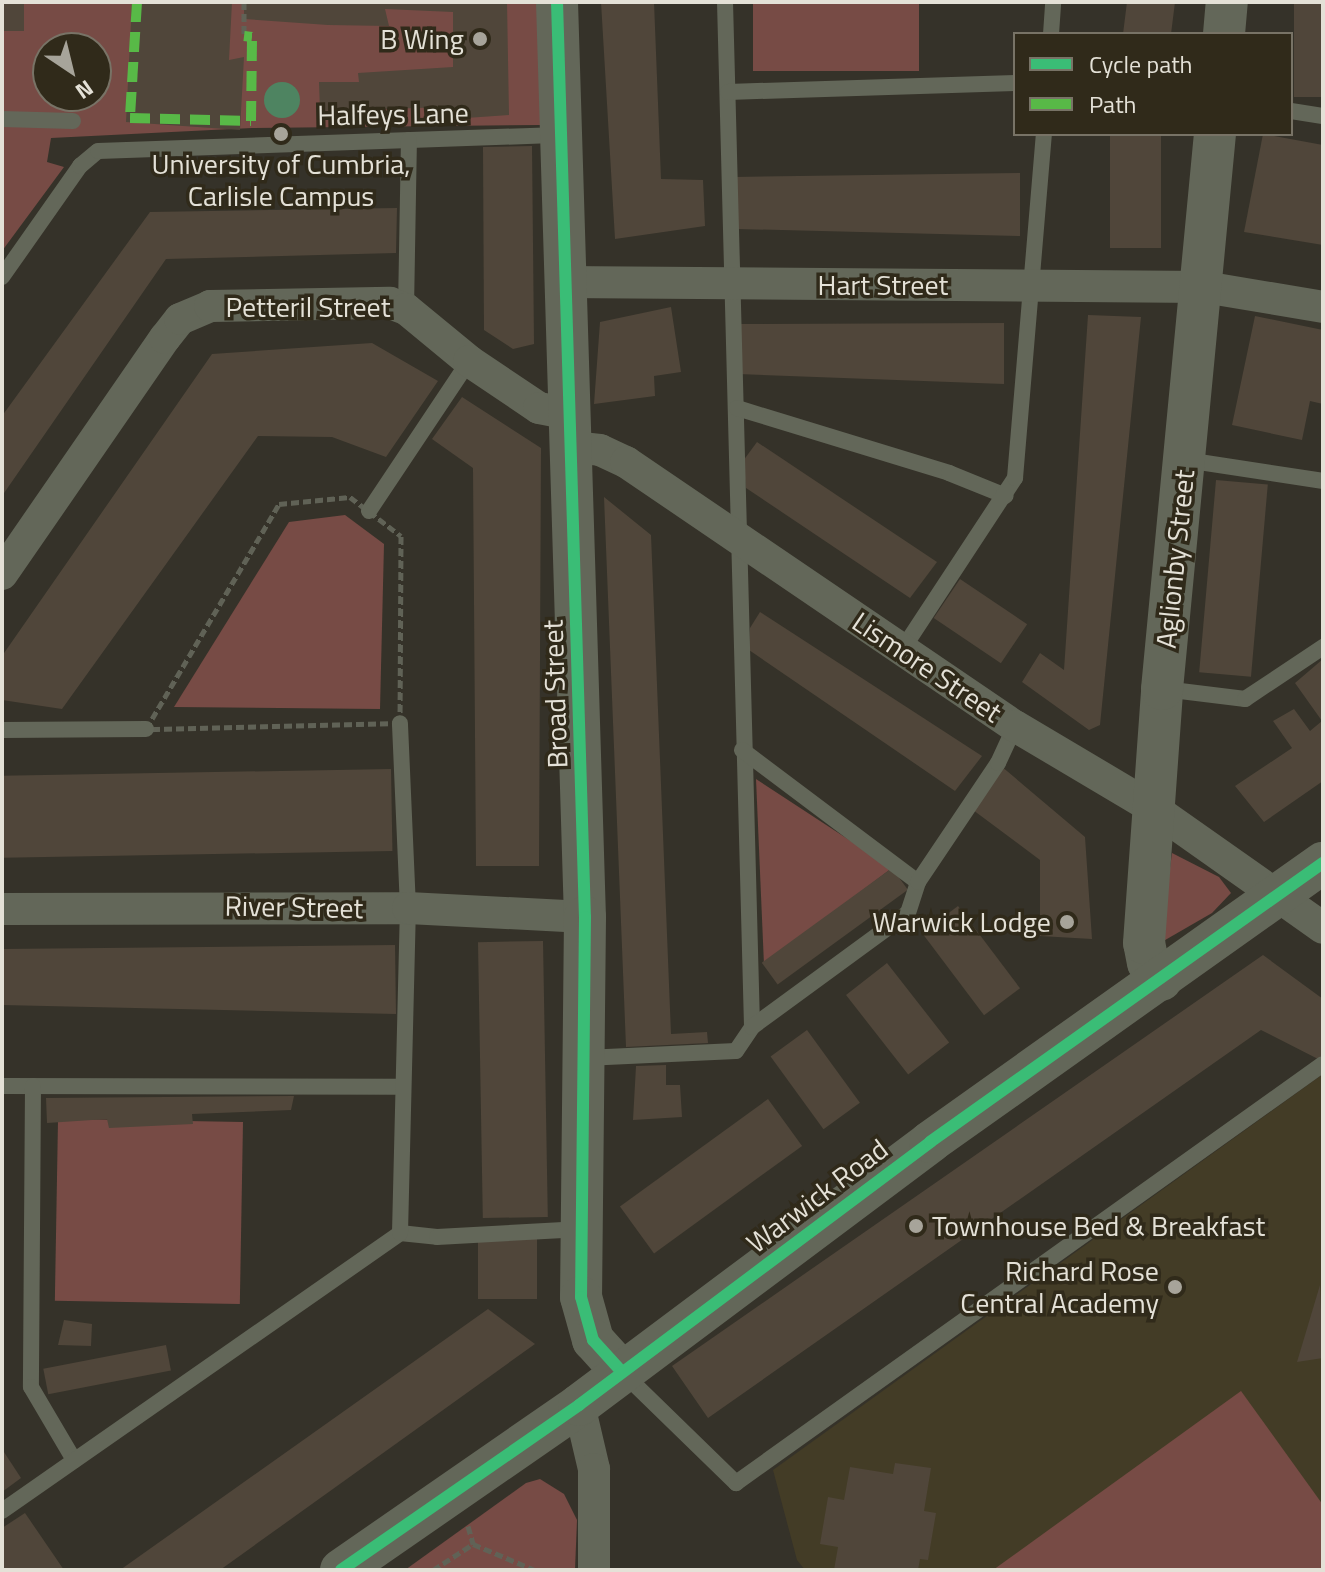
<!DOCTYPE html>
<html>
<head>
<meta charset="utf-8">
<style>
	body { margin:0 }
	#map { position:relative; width:1325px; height:1572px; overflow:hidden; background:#353229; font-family:"Titillium Web",sans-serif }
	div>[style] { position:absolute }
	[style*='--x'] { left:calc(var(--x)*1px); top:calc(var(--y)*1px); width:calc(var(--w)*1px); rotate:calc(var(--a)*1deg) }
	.built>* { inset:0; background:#433c26 }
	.green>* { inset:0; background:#774b45; transform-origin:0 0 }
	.water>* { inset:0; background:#4e8461 }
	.round { border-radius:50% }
	.building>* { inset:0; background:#50463a; transform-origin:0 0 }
	.path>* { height:5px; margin-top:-2.5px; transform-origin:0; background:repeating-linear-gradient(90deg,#606256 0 8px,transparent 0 12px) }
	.service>* { height:16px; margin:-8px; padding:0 8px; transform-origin:8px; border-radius:8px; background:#636759 }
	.minor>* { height:32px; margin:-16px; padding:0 16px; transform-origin:16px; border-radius:16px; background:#636759 }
	.tertiary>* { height:42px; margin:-21px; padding:0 21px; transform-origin:21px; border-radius:21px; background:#636759 }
	.quiet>* { height:10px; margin-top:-5px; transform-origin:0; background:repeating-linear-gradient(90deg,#58b947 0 20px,transparent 0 30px) }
	.cycleway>* { height:12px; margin:-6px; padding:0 6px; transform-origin:6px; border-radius:6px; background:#3abd76 }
	.dots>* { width:22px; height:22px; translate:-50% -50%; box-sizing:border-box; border:4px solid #302a1a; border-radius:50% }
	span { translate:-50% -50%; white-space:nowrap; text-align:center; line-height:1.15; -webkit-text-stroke:7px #302a1a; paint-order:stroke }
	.poi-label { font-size:28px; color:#e4e1d7 }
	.right { translate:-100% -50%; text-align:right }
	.left { translate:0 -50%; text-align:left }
	.street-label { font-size:28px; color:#e4e1d7 }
	.frame { position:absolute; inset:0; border:4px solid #e4e1d7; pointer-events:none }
	.legend { position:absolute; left:1013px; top:32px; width:280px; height:104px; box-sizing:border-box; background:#302a1a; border:2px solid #787366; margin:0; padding:10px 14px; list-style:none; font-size:24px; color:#e4e1d7 }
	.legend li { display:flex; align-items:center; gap:16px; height:40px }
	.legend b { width:40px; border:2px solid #787366 }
	.north { position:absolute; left:32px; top:32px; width:80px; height:80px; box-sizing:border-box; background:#302a1a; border:2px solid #787366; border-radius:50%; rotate:145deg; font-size:22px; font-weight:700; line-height:32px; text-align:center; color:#e4e1d7 }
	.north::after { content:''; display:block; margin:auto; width:28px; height:36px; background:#a7a49a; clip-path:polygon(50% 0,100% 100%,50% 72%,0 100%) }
</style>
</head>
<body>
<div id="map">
	<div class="built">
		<i style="clip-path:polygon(1323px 1074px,1323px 1570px,805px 1570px,797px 1560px,773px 1470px)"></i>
	</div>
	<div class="green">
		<i style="clip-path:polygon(evenodd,2px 2px,539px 2px,541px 125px,252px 128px,51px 138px,47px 162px,64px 167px,2px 251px,2px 2px,48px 48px,96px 48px,96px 96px,48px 96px,48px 48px)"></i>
		<i style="left:753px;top:2px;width:166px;height:69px"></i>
		<i style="clip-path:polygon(345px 515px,384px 544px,380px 709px,174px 707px,289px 522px)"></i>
		<i style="clip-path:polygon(756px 779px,892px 868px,764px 965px)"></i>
		<i style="clip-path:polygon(1172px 853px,1219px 877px,1231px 893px,1212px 913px,1160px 943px)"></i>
		<i style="left:243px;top:1122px;width:182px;height:185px;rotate:91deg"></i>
		<i style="clip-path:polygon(1241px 1391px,1323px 1505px,1323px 1570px,993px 1570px)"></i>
		<i style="clip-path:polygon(540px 1479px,564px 1494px,577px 1520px,575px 1570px,405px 1570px,526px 1483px)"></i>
	</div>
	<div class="water">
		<i class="round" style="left:264px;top:82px;width:36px;height:36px"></i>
	</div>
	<div class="building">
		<i style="left:2px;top:2px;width:22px;height:29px"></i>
		<i style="clip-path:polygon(132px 2px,232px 2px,229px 60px,244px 57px,240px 130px,126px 122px)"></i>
		<i style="clip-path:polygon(244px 2px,507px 2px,509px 115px,452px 119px,450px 107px,320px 111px,319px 82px,359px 82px,358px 73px,453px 67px,453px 12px,385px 9px,389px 26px,328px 25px,244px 19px)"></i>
		<i style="clip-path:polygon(601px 2px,654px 2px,661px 179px,703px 180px,705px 226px,615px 239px)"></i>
		<i style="clip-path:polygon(1127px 2px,1175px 2px,1171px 34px,1123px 34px)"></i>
		<i style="left:1294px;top:2px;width:29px;height:95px"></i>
		<i style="left:1110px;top:134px;width:51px;height:114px"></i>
		<i style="clip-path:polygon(1263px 134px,1323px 145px,1323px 245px,1244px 232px)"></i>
		<i style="clip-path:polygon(532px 146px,534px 344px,513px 349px,484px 330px,483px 147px)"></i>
		<i style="clip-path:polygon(1020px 173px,1020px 236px,737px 229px,734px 177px)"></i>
		<i style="clip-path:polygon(397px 208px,396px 253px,166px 259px,2px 496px,2px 416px,150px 212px)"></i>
		<i style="clip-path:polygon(671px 307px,681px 372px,654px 376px,655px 396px,594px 404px,600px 322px)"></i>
		<i style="clip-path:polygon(1088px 315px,1141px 317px,1100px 725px,1089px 730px,1022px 682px,1040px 653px,1064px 670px)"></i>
		<i style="clip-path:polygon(1255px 316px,1323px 330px,1323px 404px,1310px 401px,1302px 440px,1232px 425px)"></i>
		<i style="clip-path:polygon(1004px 323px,1004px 384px,738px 374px,735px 324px)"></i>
		<i style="clip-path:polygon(372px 343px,438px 381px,386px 457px,332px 437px,258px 436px,62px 709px,2px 700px,2px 656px,212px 354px)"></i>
		<i style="clip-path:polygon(462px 397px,541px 448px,539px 866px,476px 866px,473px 468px,432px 439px)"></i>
		<i style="clip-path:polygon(757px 442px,937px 562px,910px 598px,746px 488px,743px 461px)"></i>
		<i style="left:1216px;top:480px;width:52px;height:193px;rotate:5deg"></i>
		<i style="clip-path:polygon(604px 497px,651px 535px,671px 1034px,707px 1032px,708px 1043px,626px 1047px)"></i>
		<i style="left:960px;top:579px;width:81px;height:47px;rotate:34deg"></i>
		<i style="clip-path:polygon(760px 612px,982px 756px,955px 791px,749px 650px,750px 628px)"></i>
		<i style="clip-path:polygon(1323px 659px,1323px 781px,1264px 822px,1235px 786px,1292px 748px,1273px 721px,1294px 709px,1310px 731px,1322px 721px,1295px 683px)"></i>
		<i style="clip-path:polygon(1001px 766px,1085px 837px,1092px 939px,1040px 936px,1040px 860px,973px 810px)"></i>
		<i style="left:391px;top:769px;width:82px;height:389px;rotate:89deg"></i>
		<i style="left:892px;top:868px;width:27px;height:161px;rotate:54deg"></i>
		<i style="left:958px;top:906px;width:103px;height:45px;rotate:53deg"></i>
		<i style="left:543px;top:941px;width:276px;height:65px;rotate:89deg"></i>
		<i style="clip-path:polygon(395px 945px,396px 1014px,2px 1005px,2px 949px)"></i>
		<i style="clip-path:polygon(1263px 955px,1323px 999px,1323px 1054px,1318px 1059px,1261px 1030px,708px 1418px,672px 1366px)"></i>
		<i style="left:887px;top:963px;width:101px;height:52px;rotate:52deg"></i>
		<i style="left:807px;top:1030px;width:90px;height:45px;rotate:54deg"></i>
		<i style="clip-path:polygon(666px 1065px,666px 1085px,680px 1085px,682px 1117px,633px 1120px,636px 1066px)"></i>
		<i style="clip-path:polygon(294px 1096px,291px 1110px,192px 1114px,193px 1124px,109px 1128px,107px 1119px,47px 1123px,46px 1098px)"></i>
		<i style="left:768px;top:1099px;width:58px;height:183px;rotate:54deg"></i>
		<i style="left:478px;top:1235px;width:59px;height:64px"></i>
		<i style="clip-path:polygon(1320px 1285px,1323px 1358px,1297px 1362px)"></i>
		<i style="clip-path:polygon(488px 1309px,535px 1344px,220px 1570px,120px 1570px)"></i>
		<i style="clip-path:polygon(64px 1320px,92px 1324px,91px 1346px,58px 1345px)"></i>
		<i style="left:166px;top:1345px;width:26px;height:125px;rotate:79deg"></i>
		<i style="clip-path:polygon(2px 1449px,21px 1478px,2px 1492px)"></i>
		<i style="clip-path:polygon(895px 1463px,931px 1468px,924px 1511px,936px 1513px,928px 1560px,920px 1559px,918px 1570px,834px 1570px,838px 1547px,820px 1544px,828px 1497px,844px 1500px,850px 1467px,893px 1474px)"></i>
		<i style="clip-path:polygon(25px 1513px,64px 1570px,2px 1570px,2px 1528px)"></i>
	</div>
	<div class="path">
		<i style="--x:244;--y:2;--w:34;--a:90"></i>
		<i style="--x:350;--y:497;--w:64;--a:37.4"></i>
		<i style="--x:401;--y:536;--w:187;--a:90.3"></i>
		<i style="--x:400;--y:723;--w:254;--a:178.6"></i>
		<i style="--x:146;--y:729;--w:261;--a:-59.4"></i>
		<i style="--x:279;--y:504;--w:71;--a:-5.6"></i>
		<i style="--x:468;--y:1526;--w:19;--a:74"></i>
		<i style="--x:433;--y:1570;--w:48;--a:-33"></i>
		<i style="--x:473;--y:1544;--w:67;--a:22.8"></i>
	</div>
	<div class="service">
		<i style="--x:725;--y:2;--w:1025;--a:88.49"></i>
		<i style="--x:1051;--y:34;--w:32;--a:-86"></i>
		<i style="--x:728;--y:92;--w:287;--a:-1.8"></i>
		<i style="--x:1291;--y:111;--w:32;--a:9"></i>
		<i style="--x:2;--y:119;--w:71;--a:1.6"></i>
		<i style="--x:2;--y:277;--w:136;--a:-54.9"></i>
		<i style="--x:80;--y:166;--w:23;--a:-40"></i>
		<i style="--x:98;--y:151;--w:462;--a:-2"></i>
		<i style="--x:406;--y:309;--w:169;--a:-89"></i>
		<i style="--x:737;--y:408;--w:222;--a:17"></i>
		<i style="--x:949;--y:473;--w:61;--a:22"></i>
		<i style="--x:1186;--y:460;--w:139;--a:8.7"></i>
		<i style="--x:369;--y:511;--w:180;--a:-56.3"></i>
		<i style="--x:902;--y:650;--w:206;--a:-56.7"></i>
		<i style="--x:1015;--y:478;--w:345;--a:-85.2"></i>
		<i style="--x:1164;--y:689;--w:82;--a:7"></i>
		<i style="--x:1245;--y:699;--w:94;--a:-33.7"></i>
		<i style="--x:2;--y:730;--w:144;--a:-0.4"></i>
		<i style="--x:742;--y:750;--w:220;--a:36.9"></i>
		<i style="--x:585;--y:1058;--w:151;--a:-2.7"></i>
		<i style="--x:736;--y:1051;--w:29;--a:-56"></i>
		<i style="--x:752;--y:1027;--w:193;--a:-36.2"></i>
		<i style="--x:908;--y:913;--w:33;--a:-72"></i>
		<i style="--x:918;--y:882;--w:143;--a:-56.1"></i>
		<i style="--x:998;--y:763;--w:41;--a:-65.3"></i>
		<i style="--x:2;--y:1086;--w:401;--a:0.1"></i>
		<i style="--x:33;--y:1086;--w:301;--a:90.4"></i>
		<i style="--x:31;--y:1387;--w:85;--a:59.5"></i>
		<i style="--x:400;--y:1233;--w:37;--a:6"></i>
		<i style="--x:437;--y:1237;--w:145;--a:-3.2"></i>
		<i style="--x:623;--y:1373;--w:158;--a:44.2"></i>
		<i style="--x:736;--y:1483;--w:721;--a:-35.52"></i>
		<i style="--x:2;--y:1511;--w:485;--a:-34.9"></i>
		<i style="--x:400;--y:1233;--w:325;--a:-88.6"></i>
		<i style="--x:408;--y:908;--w:185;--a:-92.5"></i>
	</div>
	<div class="minor">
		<i style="--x:563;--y:282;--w:641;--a:0.45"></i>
		<i style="--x:1204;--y:287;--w:121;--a:9.5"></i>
		<i style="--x:572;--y:447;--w:28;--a:6"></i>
		<i style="--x:600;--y:450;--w:29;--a:25"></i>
		<i style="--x:626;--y:462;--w:470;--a:34.2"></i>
		<i style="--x:1015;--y:726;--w:161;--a:30.7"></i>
		<i style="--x:1153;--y:808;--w:208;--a:35.2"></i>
		<i style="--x:2;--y:574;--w:287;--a:-55.4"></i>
		<i style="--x:165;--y:338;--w:24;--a:-52"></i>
		<i style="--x:180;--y:319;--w:33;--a:-23"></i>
		<i style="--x:210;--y:306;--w:180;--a:-1"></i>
		<i style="--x:390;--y:303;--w:17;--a:21"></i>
		<i style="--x:406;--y:309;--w:82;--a:39.5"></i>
		<i style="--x:469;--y:361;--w:84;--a:33.9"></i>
		<i style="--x:539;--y:408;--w:33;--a:11"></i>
		<i style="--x:2;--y:909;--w:406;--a:-0.1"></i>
		<i style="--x:408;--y:908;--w:177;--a:2.9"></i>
		<i style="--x:579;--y:1405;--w:66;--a:76.8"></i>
		<i style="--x:594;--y:1469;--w:101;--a:90"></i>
	</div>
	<div class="tertiary">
		<i style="--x:557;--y:2;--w:915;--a:88.25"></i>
		<i style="--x:585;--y:917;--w:380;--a:90.6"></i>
		<i style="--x:581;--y:1297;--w:45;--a:74.4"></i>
		<i style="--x:593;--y:1340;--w:43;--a:47.8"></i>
		<i style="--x:1224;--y:34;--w:32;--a:-85"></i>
		<i style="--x:1161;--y:980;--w:21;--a:-127"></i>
		<i style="--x:1148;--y:963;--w:20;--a:-101"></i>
		<i style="--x:1144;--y:943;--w:255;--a:-85.9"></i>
		<i style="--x:1162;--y:689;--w:558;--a:-84.55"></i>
		<i style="--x:341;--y:1570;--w:290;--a:-34.7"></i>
		<i style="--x:579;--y:1405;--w:439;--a:-36.8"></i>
		<i style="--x:930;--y:1142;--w:482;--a:-35.4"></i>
	</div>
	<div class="quiet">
		<i style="--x:137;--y:2;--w:116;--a:93.5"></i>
		<i style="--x:130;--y:118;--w:121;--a:1.4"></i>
		<i style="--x:251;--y:121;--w:84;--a:-89.3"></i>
		<i style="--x:252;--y:37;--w:8;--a:-173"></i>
	</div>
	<div class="cycleway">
		<i style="--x:557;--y:2;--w:915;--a:88.25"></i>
		<i style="--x:585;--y:917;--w:380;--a:90.6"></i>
		<i style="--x:581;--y:1297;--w:45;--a:74.4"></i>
		<i style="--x:593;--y:1340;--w:43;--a:47.8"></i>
		<i style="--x:341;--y:1570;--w:290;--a:-34.7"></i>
		<i style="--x:579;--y:1405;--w:439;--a:-36.8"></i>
		<i style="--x:930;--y:1142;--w:482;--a:-35.4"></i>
	</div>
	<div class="dots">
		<i style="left:480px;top:39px;background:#a7a49a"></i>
		<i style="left:281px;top:134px;background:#a7a49a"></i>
		<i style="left:1067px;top:922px;background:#a7a49a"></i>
		<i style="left:916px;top:1226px;background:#a7a49a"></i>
		<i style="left:1175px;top:1287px;background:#a7a49a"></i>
	</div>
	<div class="poi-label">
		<span class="right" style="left:464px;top:39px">B Wing</span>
		<span style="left:281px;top:180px">University of Cumbria,<br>Carlisle Campus</span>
		<span class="right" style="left:1051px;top:922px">Warwick Lodge</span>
		<span class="left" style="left:932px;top:1226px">Townhouse Bed &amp; Breakfast</span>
		<span class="right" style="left:1159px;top:1287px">Richard Rose<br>Central Academy</span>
	</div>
	<div class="street-label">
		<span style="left:393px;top:114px;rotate:-1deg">Halfeys Lane</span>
		<span style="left:883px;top:285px">Hart Street</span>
		<span style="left:308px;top:307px">Petteril Street</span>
		<span style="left:1175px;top:559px;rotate:-84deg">Aglionby Street</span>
		<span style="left:927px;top:667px;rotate:34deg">Lismore Street</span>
		<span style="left:555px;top:694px;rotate:-92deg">Broad Street</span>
		<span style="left:294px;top:907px;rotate:1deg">River Street</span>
		<span style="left:817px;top:1196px;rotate:-37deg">Warwick Road</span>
	</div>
	<div class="frame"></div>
	<ul class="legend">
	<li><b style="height:10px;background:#3abd76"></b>Cycle path</li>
	<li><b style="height:10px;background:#58b947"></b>Path</li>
	</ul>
	<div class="north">N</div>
</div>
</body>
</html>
